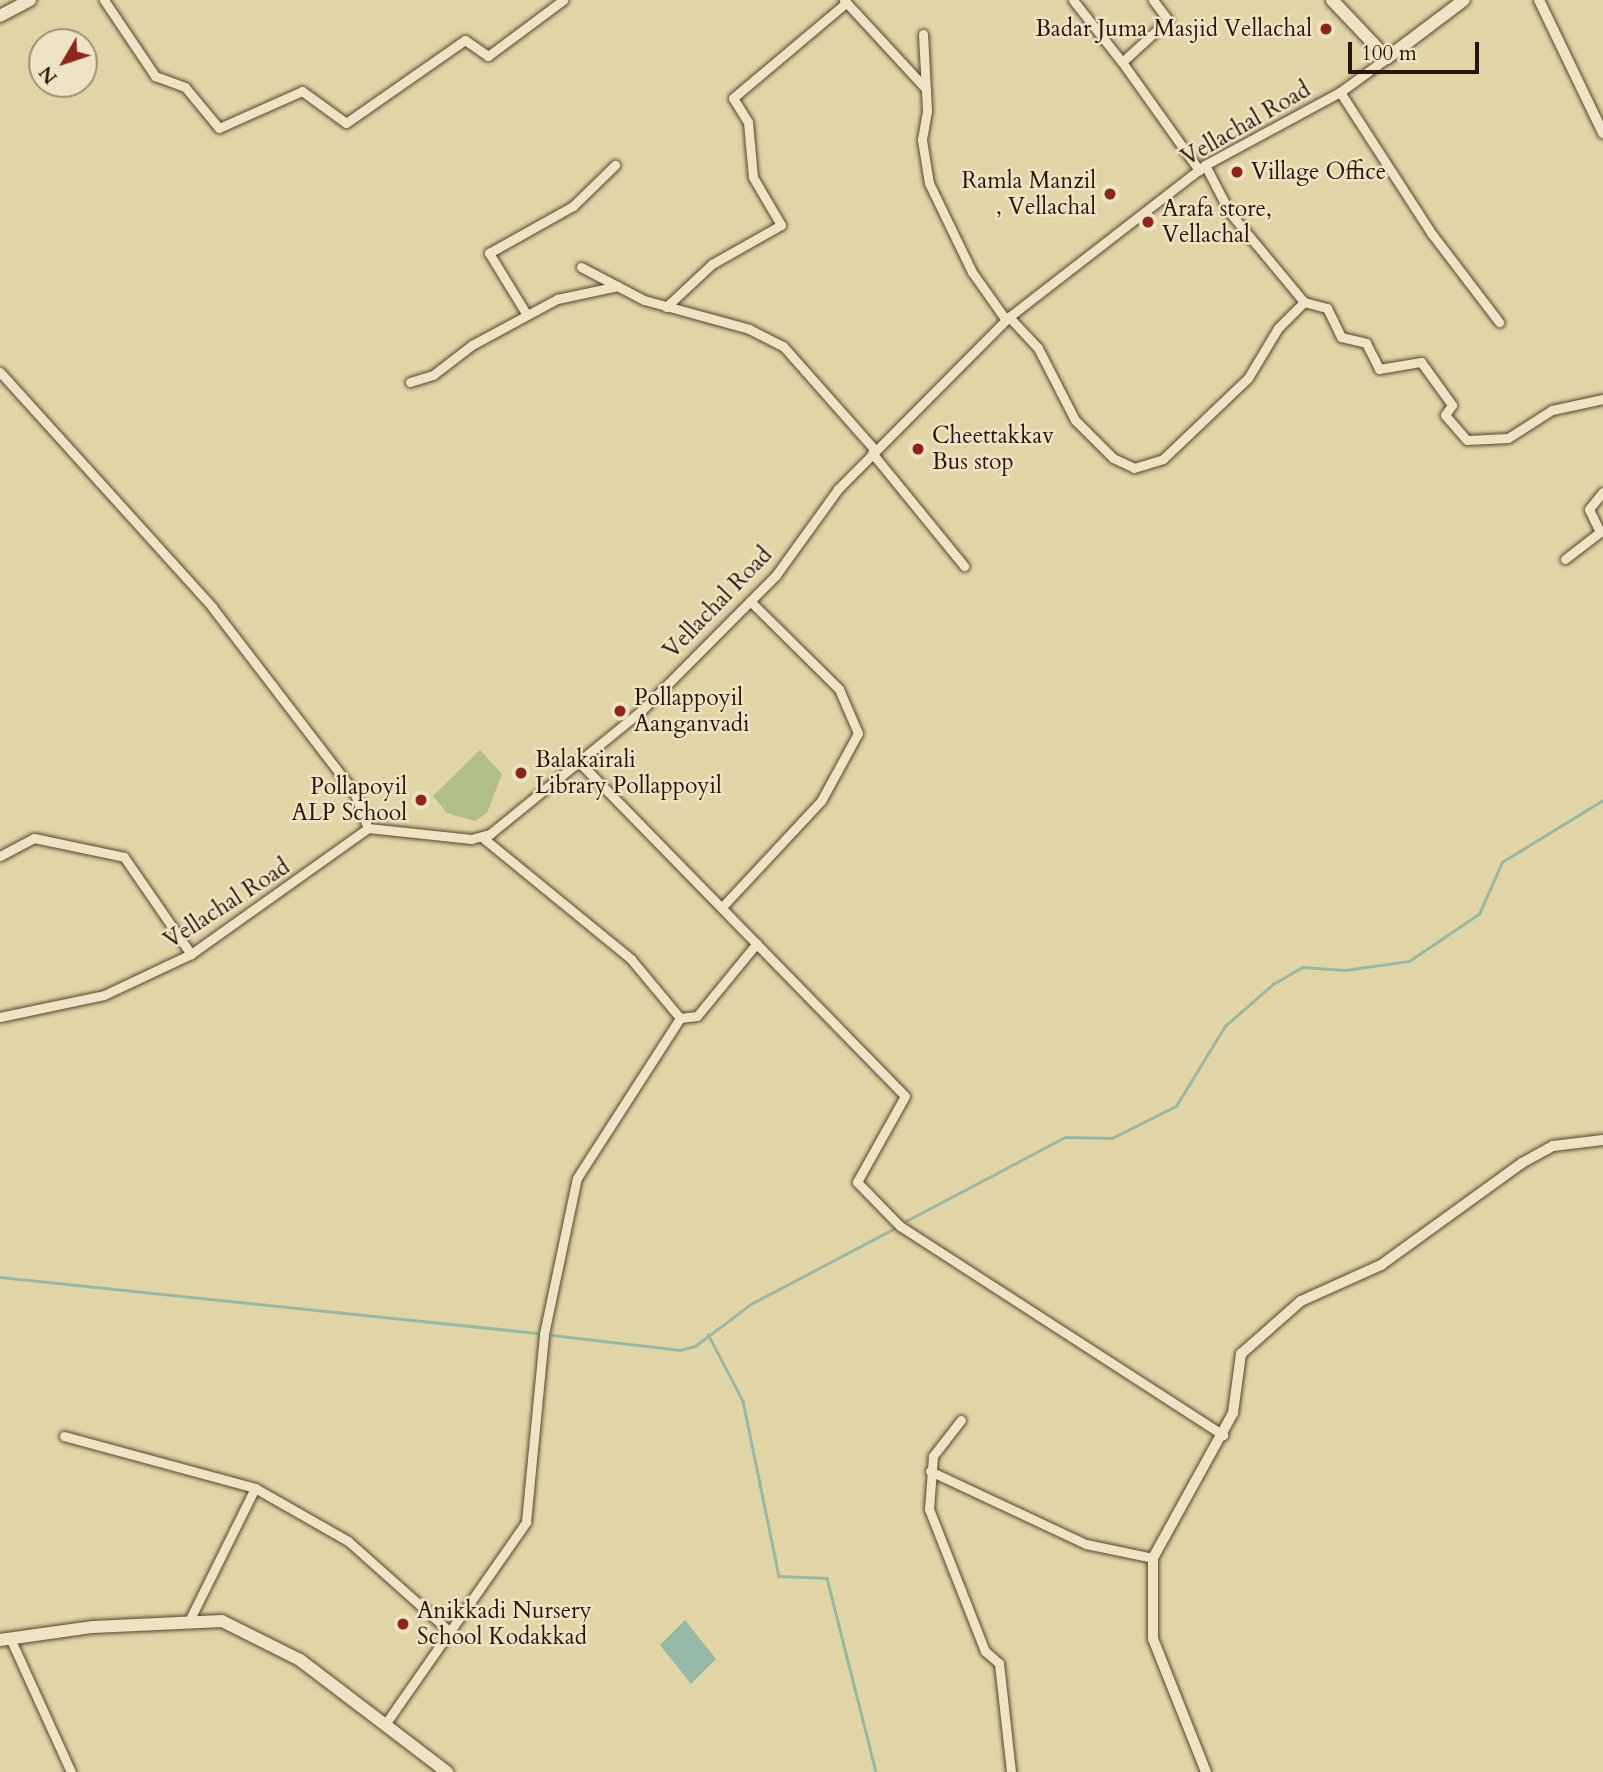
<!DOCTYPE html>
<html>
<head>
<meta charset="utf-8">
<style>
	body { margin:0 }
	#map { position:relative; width:1603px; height:1772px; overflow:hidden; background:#e2d5a5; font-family:Cardo,serif }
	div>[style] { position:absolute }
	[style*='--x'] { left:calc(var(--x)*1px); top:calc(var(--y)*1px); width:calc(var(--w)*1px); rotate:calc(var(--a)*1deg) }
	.green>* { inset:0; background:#b0be88 }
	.water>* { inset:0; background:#95b9a6 }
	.stream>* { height:2.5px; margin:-1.25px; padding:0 1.25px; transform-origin:1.25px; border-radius:1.25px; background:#95b9a6 }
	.roads { filter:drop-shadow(0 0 2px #574431) drop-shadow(0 0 2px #574431) }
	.minor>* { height:9px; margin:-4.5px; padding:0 4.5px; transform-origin:4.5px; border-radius:4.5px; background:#ece4c4 }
	.tertiary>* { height:10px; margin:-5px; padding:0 5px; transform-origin:5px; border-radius:5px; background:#ece4c4 }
	.secondary>* { height:12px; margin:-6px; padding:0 6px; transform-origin:6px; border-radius:6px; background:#ece4c4 }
	.dots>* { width:19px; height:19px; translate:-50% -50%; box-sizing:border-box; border:4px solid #ece4c4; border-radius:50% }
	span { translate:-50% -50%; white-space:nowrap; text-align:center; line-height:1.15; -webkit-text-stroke:5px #ece4c4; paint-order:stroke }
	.poi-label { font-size:23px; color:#29130a }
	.right { translate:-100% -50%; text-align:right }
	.left { translate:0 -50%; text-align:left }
	.street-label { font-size:23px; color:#29130a }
	.north { position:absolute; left:28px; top:28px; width:70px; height:70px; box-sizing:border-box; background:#ece4c4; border:2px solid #9e907a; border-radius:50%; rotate:231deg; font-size:19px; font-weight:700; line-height:28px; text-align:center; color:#29130a }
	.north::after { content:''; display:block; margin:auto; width:24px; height:32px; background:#8f2418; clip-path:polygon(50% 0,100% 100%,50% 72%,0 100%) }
	.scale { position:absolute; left:1348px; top:42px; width:131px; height:32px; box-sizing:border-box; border:4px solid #29130a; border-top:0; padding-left:9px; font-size:21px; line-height:24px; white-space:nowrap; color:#29130a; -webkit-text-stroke:5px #ece4c4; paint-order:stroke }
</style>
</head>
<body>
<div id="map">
	<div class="green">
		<i style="clip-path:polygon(480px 750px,502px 774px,487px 813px,475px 821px,447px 813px,433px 796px)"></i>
	</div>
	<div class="water">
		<i style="clip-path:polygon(685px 1620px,716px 1659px,691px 1684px,660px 1645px)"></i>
	</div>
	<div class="stream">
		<i style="--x:906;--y:1221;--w:180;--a:-27.8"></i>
		<i style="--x:1065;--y:1137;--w:47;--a:1.2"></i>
		<i style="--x:1112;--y:1138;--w:72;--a:-26.6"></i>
		<i style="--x:1176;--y:1106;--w:94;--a:-58.5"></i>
		<i style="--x:1225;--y:1026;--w:64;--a:-41.2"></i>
		<i style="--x:1273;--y:984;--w:34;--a:-30"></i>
		<i style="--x:1302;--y:967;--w:43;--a:4"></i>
		<i style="--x:1345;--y:970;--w:65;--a:-8"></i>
		<i style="--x:1409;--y:961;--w:84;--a:-33.9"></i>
		<i style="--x:1479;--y:914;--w:57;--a:-66.1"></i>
		<i style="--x:1502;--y:862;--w:119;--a:-31.5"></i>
		<i style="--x:0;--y:1277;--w:540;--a:5.95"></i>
		<i style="--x:708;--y:1334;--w:76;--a:62.4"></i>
		<i style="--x:743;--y:1401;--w:179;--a:78.4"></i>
		<i style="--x:779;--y:1576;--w:48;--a:2.4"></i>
		<i style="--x:827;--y:1578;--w:200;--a:75.8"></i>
		<i style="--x:552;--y:1335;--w:129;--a:6.7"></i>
		<i style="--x:680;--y:1350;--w:16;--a:-15"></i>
		<i style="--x:695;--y:1346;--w:70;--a:-36.9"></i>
		<i style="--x:751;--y:1304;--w:161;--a:-27.8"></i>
	</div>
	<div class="roads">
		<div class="minor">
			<i style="--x:104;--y:0;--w:92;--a:56.1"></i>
			<i style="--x:155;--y:76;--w:32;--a:20"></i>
			<i style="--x:185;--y:87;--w:53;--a:50.3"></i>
			<i style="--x:219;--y:128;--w:91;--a:-24"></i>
			<i style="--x:302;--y:91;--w:54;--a:36"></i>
			<i style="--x:346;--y:123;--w:145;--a:-34.9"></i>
			<i style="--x:465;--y:40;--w:28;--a:35"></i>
			<i style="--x:488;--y:56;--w:94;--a:-36.7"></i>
			<i style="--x:844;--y:0;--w:121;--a:47.3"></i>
			<i style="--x:1073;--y:0;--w:79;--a:51.7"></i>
			<i style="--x:1153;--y:0;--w:25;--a:53"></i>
			<i style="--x:1168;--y:20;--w:62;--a:137.6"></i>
			<i style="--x:1122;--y:62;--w:133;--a:54.5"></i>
			<i style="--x:923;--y:34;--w:77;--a:87"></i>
			<i style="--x:927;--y:111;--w:29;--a:100"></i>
			<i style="--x:922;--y:140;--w:44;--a:80.8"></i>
			<i style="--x:929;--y:183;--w:99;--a:64.2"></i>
			<i style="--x:972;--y:272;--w:59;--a:54.7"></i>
			<i style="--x:1340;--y:92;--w:169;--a:57.1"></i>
			<i style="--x:1432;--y:234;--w:111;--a:52.7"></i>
			<i style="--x:581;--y:267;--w:71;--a:27.6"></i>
			<i style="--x:644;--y:300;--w:109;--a:15.4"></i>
			<i style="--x:749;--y:329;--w:38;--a:27"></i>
			<i style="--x:783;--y:346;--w:139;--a:48.5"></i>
			<i style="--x:1304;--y:302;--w:24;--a:15"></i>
			<i style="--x:1327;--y:308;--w:32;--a:64"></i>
			<i style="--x:1341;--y:337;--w:26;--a:13"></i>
			<i style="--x:1366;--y:343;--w:29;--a:63"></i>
			<i style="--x:1379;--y:369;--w:43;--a:-9.5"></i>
			<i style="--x:1421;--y:362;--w:53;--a:54.2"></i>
			<i style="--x:1452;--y:405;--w:12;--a:125"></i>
			<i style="--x:1445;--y:415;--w:33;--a:49"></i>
			<i style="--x:1467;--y:440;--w:41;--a:-2.8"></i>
			<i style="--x:1508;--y:438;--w:52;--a:-32.5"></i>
			<i style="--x:1552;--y:410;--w:52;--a:-12.2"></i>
			<i style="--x:666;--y:307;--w:63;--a:-43.1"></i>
			<i style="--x:712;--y:264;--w:79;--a:-29.5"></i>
			<i style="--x:781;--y:225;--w:56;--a:-120.3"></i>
			<i style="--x:753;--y:177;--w:55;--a:-95.2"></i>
			<i style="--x:748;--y:122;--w:28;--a:-122"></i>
			<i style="--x:733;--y:98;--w:148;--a:-40.1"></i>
			<i style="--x:527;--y:315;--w:73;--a:-121.5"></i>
			<i style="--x:489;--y:253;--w:96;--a:-29.2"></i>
			<i style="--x:573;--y:206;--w:59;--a:-44.3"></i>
			<i style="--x:1009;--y:317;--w:42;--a:46.9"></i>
			<i style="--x:1038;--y:348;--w:81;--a:62.8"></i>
			<i style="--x:1075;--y:420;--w:54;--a:45"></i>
			<i style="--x:1113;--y:458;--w:23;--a:25"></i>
			<i style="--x:1134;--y:468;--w:30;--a:-17"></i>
			<i style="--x:1163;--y:459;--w:117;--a:-43.6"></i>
			<i style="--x:1248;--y:378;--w:58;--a:-59"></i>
			<i style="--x:1278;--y:328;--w:37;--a:-45"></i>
			<i style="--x:1304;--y:302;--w:116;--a:-129.7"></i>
			<i style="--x:1230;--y:213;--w:54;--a:-117.5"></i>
			<i style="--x:0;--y:372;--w:316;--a:47.9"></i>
			<i style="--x:212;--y:607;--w:233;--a:52.5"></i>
			<i style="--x:354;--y:792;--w:39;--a:69"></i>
			<i style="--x:410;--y:382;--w:24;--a:-17"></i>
			<i style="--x:433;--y:375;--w:49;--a:-37.6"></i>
			<i style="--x:472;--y:345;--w:97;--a:-28.4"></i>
			<i style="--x:557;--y:299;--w:62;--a:-12"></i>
			<i style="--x:872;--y:453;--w:146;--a:50.8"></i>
			<i style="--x:1565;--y:559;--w:44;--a:-37.6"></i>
			<i style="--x:1600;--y:532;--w:25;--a:-116"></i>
			<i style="--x:1589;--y:509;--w:22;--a:-51"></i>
			<i style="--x:582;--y:765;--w:462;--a:45.7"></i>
			<i style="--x:905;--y:1096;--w:98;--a:119.2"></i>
			<i style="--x:857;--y:1182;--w:62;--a:45.7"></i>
			<i style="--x:900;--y:1226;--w:385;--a:32.9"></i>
			<i style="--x:0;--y:856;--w:38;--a:-28"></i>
			<i style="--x:34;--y:838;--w:92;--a:11.9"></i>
			<i style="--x:124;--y:857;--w:118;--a:55.4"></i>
			<i style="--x:722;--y:907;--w:145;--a:-47"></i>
			<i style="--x:821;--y:801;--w:77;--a:-61.4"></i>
			<i style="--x:858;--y:733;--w:48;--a:-113.4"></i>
			<i style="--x:839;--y:689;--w:125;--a:-135.3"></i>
			<i style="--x:0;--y:1017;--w:106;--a:-11.9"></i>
			<i style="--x:104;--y:995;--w:96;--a:-25.2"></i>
			<i style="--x:191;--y:954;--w:217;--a:-35.4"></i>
			<i style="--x:368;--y:828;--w:104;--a:6.1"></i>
			<i style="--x:471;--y:839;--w:20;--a:-15"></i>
			<i style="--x:490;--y:834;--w:196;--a:-39.2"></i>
			<i style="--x:642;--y:710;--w:190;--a:-45.2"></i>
			<i style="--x:776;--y:575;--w:106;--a:-54.2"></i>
			<i style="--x:838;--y:489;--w:243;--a:-45.2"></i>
			<i style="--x:1009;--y:317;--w:248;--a:-37.8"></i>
			<i style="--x:1205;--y:165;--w:153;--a:-28.4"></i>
			<i style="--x:1340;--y:92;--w:58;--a:-35.9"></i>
			<i style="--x:680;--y:1018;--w:17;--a:-7"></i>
			<i style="--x:697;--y:1016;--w:94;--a:-50.6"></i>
			<i style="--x:961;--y:1420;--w:46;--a:127.9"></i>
			<i style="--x:933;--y:1456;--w:53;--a:94.3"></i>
			<i style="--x:929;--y:1509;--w:153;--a:68.5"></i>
			<i style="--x:985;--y:1651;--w:18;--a:41"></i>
			<i style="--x:999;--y:1663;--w:110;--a:83.7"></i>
			<i style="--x:64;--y:1436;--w:198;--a:15.2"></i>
			<i style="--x:255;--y:1488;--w:146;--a:116.4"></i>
			<i style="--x:930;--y:1471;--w:172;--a:25.1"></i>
			<i style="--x:1086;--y:1544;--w:68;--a:11.8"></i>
			<i style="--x:255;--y:1488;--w:107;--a:29.7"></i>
			<i style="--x:348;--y:1541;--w:137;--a:41.7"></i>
			<i style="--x:10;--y:1638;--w:147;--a:65.5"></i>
			<i style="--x:386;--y:1723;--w:245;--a:-55.1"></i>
			<i style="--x:526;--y:1522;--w:189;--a:-84.5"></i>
			<i style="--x:544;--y:1334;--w:159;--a:-78.1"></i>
			<i style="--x:577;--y:1178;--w:190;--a:-57.2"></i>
			<i style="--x:680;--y:1018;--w:77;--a:-129.7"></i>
			<i style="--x:631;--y:959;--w:191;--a:-140.7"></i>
		</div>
		<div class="tertiary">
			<i style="--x:1539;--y:0;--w:148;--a:64.3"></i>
			<i style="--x:1206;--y:1772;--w:143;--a:-111.7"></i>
			<i style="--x:1153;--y:1639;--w:81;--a:-90"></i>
			<i style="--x:1153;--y:1558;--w:166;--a:-61.1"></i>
			<i style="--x:1233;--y:1413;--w:60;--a:-82.3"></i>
			<i style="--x:1241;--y:1354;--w:80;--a:-41.5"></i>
			<i style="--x:1301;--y:1301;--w:88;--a:-24.2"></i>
			<i style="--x:1381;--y:1265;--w:174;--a:-35.9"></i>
			<i style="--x:1522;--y:1163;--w:35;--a:-29"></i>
			<i style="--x:1553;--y:1146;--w:50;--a:-6.8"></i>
		</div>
		<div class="secondary">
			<i style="--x:1332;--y:0;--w:80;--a:46.5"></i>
			<i style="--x:1387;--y:58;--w:96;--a:-37"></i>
			<i style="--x:0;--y:16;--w:34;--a:-28"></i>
			<i style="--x:0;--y:1640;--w:94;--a:-8"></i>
			<i style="--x:93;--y:1627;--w:129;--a:-2.7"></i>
			<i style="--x:222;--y:1621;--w:87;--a:26.6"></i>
			<i style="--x:300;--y:1660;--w:185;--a:37.3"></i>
		</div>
	</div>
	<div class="dots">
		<i style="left:1326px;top:29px;background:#8f2418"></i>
		<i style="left:1237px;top:172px;background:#8f2418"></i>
		<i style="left:1110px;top:194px;background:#8f2418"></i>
		<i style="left:1148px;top:222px;background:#8f2418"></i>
		<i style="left:918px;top:449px;background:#8f2418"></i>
		<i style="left:620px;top:711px;background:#8f2418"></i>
		<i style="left:521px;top:773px;background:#8f2418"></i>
		<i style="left:421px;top:800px;background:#8f2418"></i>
		<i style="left:403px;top:1624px;background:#8f2418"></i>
	</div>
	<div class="poi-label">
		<span class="right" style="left:1312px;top:29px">Badar Juma Masjid Vellachal</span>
		<span class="left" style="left:1251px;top:172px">Village Office</span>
		<span class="right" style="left:1096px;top:194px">Ramla Manzil<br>, Vellachal</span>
		<span class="left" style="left:1162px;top:222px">Arafa store,<br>Vellachal</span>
		<span class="left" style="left:932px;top:449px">Cheettakkav<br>Bus stop</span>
		<span class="left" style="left:634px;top:711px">Pollappoyil<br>Aanganvadi</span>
		<span class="left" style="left:535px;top:773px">Balakairali<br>Library Pollappoyil</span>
		<span class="right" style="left:407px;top:800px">Pollapoyil<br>ALP School</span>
		<span class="left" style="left:417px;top:1624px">Anikkadi Nursery<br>School Kodakkad</span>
	</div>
	<div class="street-label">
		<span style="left:1246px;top:124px;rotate:-30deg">Vellachal Road</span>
		<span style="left:718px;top:603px;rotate:-46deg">Vellachal Road</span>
		<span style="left:227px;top:904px;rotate:-33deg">Vellachal Road</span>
	</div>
	<div class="north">N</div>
	<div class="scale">100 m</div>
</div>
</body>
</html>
